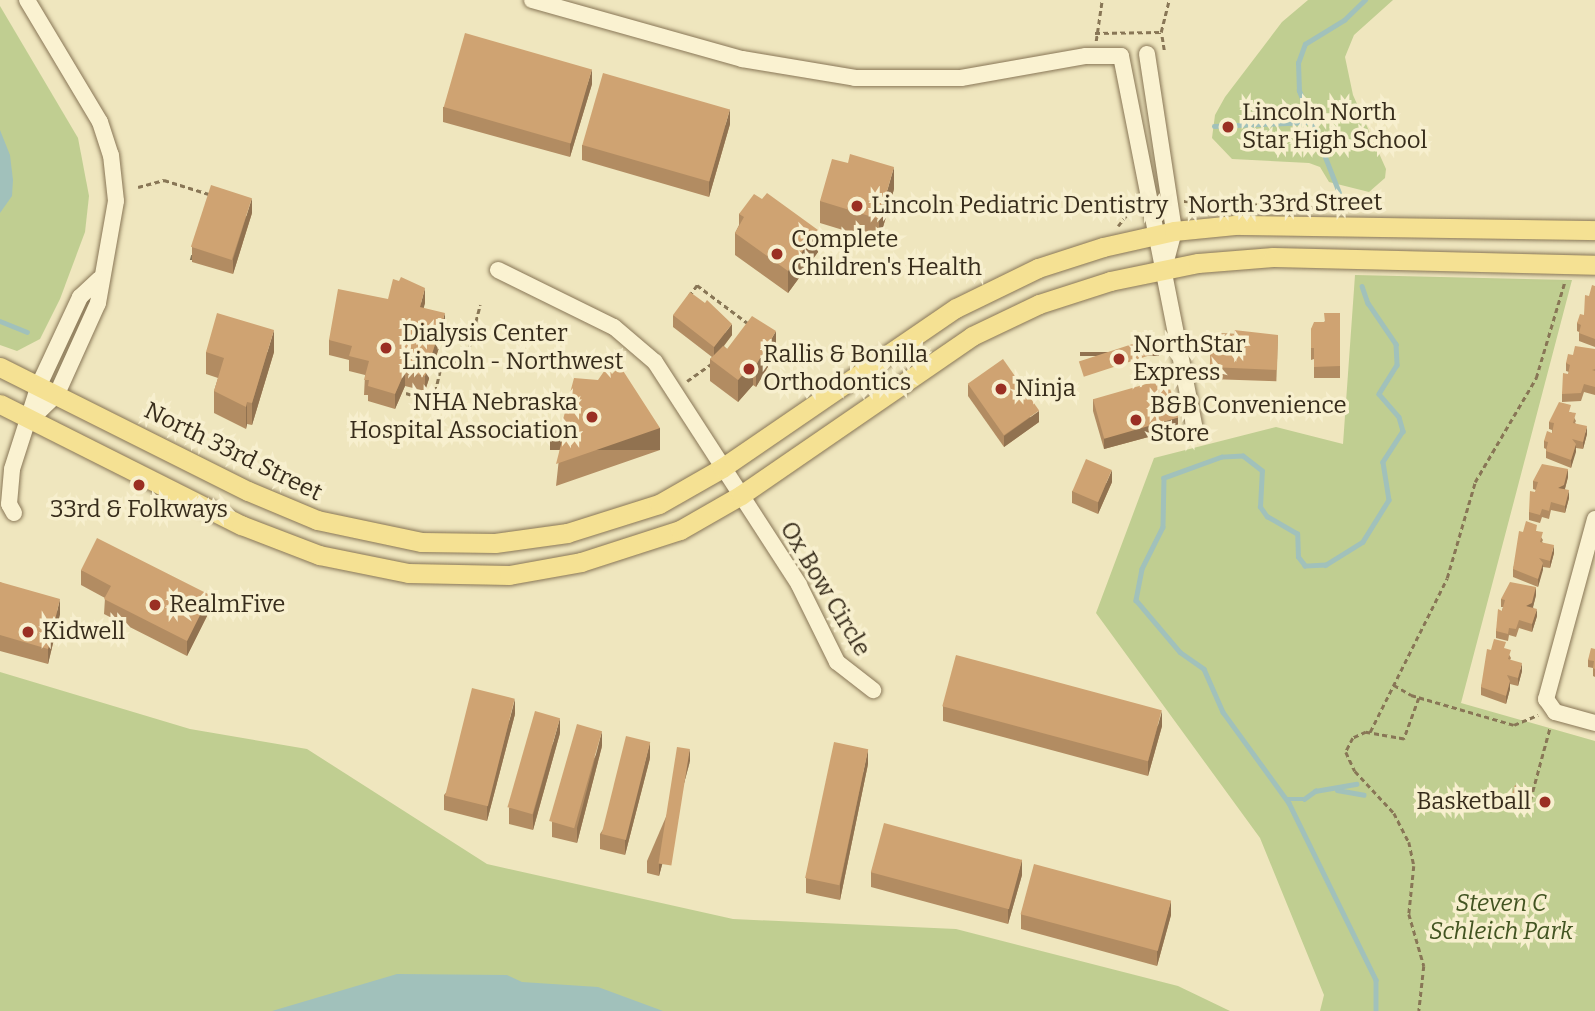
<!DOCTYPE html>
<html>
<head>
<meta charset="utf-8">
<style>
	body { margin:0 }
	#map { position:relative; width:1595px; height:1011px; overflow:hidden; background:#efe6be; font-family:Bitter,serif }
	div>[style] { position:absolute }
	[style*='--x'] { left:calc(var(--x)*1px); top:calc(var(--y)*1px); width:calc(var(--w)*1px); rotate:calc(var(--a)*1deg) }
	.green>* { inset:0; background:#c0ce91 }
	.water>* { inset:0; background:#a1c1bb }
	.stream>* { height:4.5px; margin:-2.25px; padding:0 2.25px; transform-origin:2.25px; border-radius:2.25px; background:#a1c1bb }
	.path>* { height:2.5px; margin-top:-1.25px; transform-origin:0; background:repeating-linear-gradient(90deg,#887656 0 5px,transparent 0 8.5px) }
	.roads { filter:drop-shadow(0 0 2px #887656) drop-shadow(0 0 2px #887656) }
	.minor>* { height:16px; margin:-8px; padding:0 8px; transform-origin:8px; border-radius:8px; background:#faf2d1 }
	.major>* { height:19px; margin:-9.5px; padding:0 9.5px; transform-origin:9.5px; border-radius:9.5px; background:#f5e193 }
	.wall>* { inset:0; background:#b28c62; transform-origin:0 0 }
	.shaded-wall>* { inset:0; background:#917250; transform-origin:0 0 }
	.building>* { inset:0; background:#cfa372; transform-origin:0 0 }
	.dots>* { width:19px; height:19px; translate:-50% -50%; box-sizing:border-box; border:4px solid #f7efce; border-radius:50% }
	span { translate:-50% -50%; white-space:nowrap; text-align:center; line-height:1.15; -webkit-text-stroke:7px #f7efce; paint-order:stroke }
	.poi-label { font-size:24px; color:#372c1b }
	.left { translate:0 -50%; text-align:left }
	.right { translate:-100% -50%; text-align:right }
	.street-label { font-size:24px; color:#372c1b }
	.park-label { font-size:24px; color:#425421; font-style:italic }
</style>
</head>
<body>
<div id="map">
	<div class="green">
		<i style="clip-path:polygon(1308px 0,1393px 0,1354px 35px,1345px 57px,1353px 95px,1386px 169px,1385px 178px,1369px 192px,1329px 182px,1320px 167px,1309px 163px,1232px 159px,1212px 138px,1215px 115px,1225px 97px,1282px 22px)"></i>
		<i style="clip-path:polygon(0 6px,78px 138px,89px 196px,85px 232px,60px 299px,40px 339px,17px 351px,0 345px)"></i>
		<i style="clip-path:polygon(1355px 275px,1572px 280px,1461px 703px,1595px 741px,1595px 1011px,1320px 1011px,1324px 995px,1260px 838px,1096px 613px,1154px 458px,1276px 427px,1343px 444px)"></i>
		<i style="clip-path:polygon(0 672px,190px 729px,307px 749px,487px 864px,733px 919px,956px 929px,1178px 986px,1230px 1011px,0 1011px)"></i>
	</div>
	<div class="water">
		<i style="clip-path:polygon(0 130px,10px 155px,13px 180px,12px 196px,0 213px)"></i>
		<i style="clip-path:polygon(397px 974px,507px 975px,522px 982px,598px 987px,663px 1011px,272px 1011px)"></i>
	</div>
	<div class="stream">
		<i style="--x:1214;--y:126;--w:97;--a:-2.4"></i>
		<i style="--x:1339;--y:193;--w:110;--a:-111.4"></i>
		<i style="--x:1299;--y:91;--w:28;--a:-92"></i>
		<i style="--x:1298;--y:63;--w:20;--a:-70"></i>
		<i style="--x:1305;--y:44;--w:46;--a:-31.6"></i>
		<i style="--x:1344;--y:20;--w:29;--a:-44"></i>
		<i style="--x:1362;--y:286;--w:18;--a:71"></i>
		<i style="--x:1368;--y:303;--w:50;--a:55.7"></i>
		<i style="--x:1396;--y:344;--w:21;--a:87"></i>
		<i style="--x:1397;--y:365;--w:34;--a:122"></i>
		<i style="--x:1379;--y:394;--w:30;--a:49"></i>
		<i style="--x:1399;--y:417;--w:15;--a:74"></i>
		<i style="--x:1403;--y:431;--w:37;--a:123"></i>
		<i style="--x:1383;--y:462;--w:38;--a:81"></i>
		<i style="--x:1389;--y:500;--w:49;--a:121.8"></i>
		<i style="--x:1363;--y:542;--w:44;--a:148.1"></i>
		<i style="--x:1326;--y:565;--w:21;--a:177"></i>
		<i style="--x:1305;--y:566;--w:11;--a:-128"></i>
		<i style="--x:1298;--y:557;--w:23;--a:-92"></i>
		<i style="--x:1297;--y:534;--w:34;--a:-150"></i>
		<i style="--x:1267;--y:517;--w:12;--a:-125"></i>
		<i style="--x:1260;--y:507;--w:36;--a:-87"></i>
		<i style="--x:1262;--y:471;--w:24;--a:-142"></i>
		<i style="--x:1243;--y:456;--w:21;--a:177"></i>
		<i style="--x:1222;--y:457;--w:62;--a:160.1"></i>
		<i style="--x:1164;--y:478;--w:49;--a:91.2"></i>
		<i style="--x:1163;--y:527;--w:47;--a:116.6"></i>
		<i style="--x:1142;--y:569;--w:32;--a:101"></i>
		<i style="--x:1136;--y:600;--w:68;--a:49.8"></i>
		<i style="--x:1180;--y:652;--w:29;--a:35"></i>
		<i style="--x:1204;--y:669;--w:47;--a:66.2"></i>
		<i style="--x:1223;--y:712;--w:112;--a:54"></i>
		<i style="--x:1289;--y:803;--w:197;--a:63.8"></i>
		<i style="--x:1376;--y:980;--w:31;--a:90"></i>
		<i style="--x:0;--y:321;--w:29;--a:22"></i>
		<i style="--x:1337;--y:790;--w:27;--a:10"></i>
		<i style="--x:1287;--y:799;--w:17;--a:0"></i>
		<i style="--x:1304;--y:799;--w:14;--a:-36"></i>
		<i style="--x:1315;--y:791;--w:42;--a:-9.7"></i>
	</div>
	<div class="path">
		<i style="--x:1095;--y:33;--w:66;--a:-0.9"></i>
		<i style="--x:1096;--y:41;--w:41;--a:-81.7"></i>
		<i style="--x:1164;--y:50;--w:18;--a:-99"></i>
		<i style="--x:1161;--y:32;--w:33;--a:-76"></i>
		<i style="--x:138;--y:187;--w:27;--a:-15"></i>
		<i style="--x:164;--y:180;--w:47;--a:17.3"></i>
		<i style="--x:1184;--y:201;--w:163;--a:2.8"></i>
		<i style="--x:1118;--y:226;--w:16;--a:-52"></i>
		<i style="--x:1128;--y:213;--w:8;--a:-14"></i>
		<i style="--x:191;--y:260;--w:7;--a:-74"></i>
		<i style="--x:689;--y:296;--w:14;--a:-54"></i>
		<i style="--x:697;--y:285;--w:65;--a:36.9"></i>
		<i style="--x:687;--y:381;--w:32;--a:-35"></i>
		<i style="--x:406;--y:393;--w:23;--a:18"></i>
		<i style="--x:428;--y:400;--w:11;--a:-49"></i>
		<i style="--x:435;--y:392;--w:35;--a:-77"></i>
		<i style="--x:443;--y:358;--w:23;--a:13"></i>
		<i style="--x:465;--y:363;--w:60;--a:-75.5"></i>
		<i style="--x:1394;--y:685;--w:20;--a:30"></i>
		<i style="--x:1411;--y:695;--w:107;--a:16.2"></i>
		<i style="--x:1514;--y:725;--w:26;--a:-23"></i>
		<i style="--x:1419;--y:698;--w:44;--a:110.1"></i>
		<i style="--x:1404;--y:739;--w:39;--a:-170"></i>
		<i style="--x:1366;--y:732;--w:14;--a:155"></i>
		<i style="--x:1353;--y:738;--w:16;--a:117"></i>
		<i style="--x:1346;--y:752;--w:21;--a:65"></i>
		<i style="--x:1355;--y:771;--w:57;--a:47.1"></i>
		<i style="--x:1394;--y:813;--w:33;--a:63"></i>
		<i style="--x:1409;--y:842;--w:25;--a:78"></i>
		<i style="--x:1414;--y:866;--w:48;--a:95.9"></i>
		<i style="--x:1409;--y:914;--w:54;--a:73.9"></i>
		<i style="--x:1424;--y:966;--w:45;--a:96.3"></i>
		<i style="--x:1370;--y:732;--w:172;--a:-63.4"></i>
		<i style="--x:1447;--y:578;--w:100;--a:-73.7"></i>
		<i style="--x:1475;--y:482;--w:121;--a:-59.6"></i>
		<i style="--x:1536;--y:378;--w:101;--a:-73.4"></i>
		<i style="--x:1528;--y:808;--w:84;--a:-74.8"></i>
	</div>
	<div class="roads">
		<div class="minor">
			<i style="--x:27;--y:0;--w:142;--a:59.1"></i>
			<i style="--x:100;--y:122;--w:35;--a:72"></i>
			<i style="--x:111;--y:155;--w:46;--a:83.8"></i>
			<i style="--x:116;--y:201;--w:104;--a:100"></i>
			<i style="--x:98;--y:303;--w:100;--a:114.3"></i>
			<i style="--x:57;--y:394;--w:36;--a:136"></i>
			<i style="--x:532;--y:0;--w:218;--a:15.7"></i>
			<i style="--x:742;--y:59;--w:115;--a:9.5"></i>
			<i style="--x:855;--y:78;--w:106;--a:0"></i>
			<i style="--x:961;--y:78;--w:127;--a:-10"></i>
			<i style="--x:1086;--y:56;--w:35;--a:0"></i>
			<i style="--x:1121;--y:56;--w:377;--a:78.8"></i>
			<i style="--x:1147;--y:54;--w:179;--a:81.3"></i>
			<i style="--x:1174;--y:231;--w:38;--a:105"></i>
			<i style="--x:498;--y:270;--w:129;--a:26.2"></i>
			<i style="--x:614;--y:327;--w:54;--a:40.5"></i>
			<i style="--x:655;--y:362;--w:265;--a:57.1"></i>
			<i style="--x:799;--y:585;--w:86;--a:63.7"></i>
			<i style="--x:837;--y:662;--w:46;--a:37.9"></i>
			<i style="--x:14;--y:513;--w:10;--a:-119"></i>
			<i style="--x:9;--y:504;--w:35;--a:-85"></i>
			<i style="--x:12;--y:469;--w:88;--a:-72.2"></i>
			<i style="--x:39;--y:385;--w:97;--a:-65"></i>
			<i style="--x:80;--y:297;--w:26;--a:-43"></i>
			<i style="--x:1595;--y:519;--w:187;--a:105.2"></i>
			<i style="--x:1546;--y:699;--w:16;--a:55"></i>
			<i style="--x:1555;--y:712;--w:41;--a:15.4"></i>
		</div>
		<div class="major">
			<i style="--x:0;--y:367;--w:277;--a:26.6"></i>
			<i style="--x:248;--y:491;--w:75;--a:22.8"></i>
			<i style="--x:317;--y:520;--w:106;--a:11.9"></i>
			<i style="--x:421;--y:542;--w:74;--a:0.8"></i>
			<i style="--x:495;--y:543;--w:73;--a:-7.9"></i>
			<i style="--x:567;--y:533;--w:96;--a:-17.5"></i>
			<i style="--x:659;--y:504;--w:73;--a:-29.7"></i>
			<i style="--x:722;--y:468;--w:283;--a:-34.4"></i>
			<i style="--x:956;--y:308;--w:91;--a:-26"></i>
			<i style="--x:1038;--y:268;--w:68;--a:-17.9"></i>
			<i style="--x:1103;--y:247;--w:73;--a:-12.7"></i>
			<i style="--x:1174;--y:231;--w:61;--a:-5.6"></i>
			<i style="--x:1235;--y:225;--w:360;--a:0.8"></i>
			<i style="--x:0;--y:404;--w:270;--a:26.7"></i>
			<i style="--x:241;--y:525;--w:84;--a:21"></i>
			<i style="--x:319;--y:555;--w:91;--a:11.4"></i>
			<i style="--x:408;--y:573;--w:101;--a:1.1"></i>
			<i style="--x:509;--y:575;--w:73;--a:-10.2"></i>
			<i style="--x:581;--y:562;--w:104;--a:-17.9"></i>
			<i style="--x:680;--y:530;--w:70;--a:-29.8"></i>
			<i style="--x:741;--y:495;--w:280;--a:-34.5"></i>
			<i style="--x:972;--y:336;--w:74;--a:-25.5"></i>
			<i style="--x:1039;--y:304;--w:75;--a:-17.9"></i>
			<i style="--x:1110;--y:281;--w:90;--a:-11.6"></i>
			<i style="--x:1198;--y:263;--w:75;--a:-4.6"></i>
			<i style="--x:1273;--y:257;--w:322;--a:1.4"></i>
		</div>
	</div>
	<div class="wall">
		<i style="clip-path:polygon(592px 84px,570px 157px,443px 122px,443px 107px)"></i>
		<i style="clip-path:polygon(730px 124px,709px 197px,582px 160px,582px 145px)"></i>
		<i style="clip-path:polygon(894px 189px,879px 241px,820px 223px,820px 201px)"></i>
		<i style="clip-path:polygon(762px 199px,818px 252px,788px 293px,735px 255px,735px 233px,739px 225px,739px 214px)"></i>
		<i style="clip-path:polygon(252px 213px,233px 274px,192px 262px,192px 247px)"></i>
		<i style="clip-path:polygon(1595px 286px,1595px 347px,1579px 341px,1579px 332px,1577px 331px,1577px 323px,1584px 315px)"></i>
		<i style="clip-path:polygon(388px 299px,425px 303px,423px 308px,445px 329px,425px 391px,405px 386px,395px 409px,368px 401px,368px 395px,364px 395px,365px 375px,349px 371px,349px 360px,329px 355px,329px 340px)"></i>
		<i style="clip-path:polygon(1340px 313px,1340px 378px,1314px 378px,1314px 359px,1311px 360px,1311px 329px)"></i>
		<i style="clip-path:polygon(673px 315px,732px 335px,724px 346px,727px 349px,776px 353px,756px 387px,753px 385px,738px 402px,710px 381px,710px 359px,712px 357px,673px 327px)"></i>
		<i style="left:1211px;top:333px;width:67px;height:46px;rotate:2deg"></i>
		<i style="clip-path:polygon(1595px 349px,1595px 395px,1584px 392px,1581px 401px,1562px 402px,1562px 394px,1569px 372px,1566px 371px,1566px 363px,1573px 355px)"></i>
		<i style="clip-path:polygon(206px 352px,274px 352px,252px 425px,247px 424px,246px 429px,214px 413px,214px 391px,218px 378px,206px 374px)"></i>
		<i style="clip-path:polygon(598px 380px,660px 450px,556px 486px,560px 449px,560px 431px)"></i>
		<i style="clip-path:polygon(968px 384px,1039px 422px,1004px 447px,968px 396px)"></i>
		<i style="clip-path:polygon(1093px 399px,1178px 429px,1104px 449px,1093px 411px)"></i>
		<i style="clip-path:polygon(1571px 412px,1576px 421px,1575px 423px,1587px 434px,1583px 449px,1576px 448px,1571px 468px,1546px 458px,1546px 449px,1544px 448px,1544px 441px,1552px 433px,1552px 430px,1549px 429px,1549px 422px)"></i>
		<i style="clip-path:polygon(1568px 477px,1565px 489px,1569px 498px,1565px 513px,1551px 510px,1549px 519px,1542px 517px,1540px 523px,1529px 520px,1529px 512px,1536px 490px,1533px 489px,1533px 481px)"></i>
		<i style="clip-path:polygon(1112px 482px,1098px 514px,1072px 503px,1072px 491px)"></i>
		<i style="clip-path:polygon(1537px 531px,1543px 540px,1542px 542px,1554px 553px,1550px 568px,1543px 567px,1538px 587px,1513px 577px,1513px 569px,1523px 532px)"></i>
		<i style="clip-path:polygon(81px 570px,210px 610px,187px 656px,104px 614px,105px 598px,81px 585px)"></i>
		<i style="clip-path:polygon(0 582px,60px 614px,48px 664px,0 651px)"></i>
		<i style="clip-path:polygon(1536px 595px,1533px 607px,1537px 616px,1532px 632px,1519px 628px,1516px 637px,1509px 635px,1508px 641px,1496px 638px,1496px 631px,1503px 607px,1501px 607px,1501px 599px)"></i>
		<i style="clip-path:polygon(1506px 649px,1511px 658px,1510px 660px,1522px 671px,1518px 686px,1510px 684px,1510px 689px,1506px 704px,1481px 695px,1481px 687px,1491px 650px)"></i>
		<i style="clip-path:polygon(1595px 649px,1595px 677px,1593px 676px,1593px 668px,1588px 667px,1588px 660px)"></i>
		<i style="clip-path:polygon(943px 706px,1162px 726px,1148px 776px,943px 721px)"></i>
		<i style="clip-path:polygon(515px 714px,487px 821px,444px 810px,444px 795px)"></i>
		<i style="clip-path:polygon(560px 733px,533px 830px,509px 824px,509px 808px)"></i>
		<i style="clip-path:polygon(602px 746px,577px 843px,552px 837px,552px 822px)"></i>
		<i style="clip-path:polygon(650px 758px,625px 855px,600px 849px,600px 834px)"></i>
		<i style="clip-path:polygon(690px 761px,659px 876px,647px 873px,647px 861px)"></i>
		<i style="clip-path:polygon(868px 764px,840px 900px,806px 893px,806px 878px)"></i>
		<i style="clip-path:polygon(1527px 793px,1524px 805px,1512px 802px,1512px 798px)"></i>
		<i style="clip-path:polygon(871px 872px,1022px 875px,1008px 924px,871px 887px)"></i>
		<i style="clip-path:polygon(1021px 914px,1171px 915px,1157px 966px,1021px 929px)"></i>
	</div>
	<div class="shaded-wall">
		<i style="clip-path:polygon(592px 69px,592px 84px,570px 157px,570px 142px)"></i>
		<i style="clip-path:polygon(730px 109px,730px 124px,709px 197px,709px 182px)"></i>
		<i style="clip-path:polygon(894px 167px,894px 189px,879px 241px,879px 219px)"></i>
		<i style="clip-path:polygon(252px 198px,252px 213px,233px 274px,233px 259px)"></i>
		<i style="clip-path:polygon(818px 230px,818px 252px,788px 293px,788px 271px)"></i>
		<i style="clip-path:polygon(425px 288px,425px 303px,420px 323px,420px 307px)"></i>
		<i style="clip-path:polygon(445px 313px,445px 329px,425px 391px,425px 376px)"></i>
		<i style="clip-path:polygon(732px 324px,732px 335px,714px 358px,714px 347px)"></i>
		<i style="clip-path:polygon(274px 330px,274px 352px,252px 425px,252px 403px)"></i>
		<i style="clip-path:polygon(776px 331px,776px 353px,756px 387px,756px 365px)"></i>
		<i style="left:1159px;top:352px;width:4px;height:79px;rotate:90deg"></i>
		<i style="clip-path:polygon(753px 363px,753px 385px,738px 402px,738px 380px)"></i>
		<i style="clip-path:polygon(405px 371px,405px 386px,395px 409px,395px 394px)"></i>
		<i style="clip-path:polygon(247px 402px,247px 424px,246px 429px,246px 407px)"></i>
		<i style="clip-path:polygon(1039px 411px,1039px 422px,1004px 447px,1004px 436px)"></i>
		<i style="clip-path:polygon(1178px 417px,1178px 429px,1104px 449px,1104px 438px)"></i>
		<i style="clip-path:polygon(1587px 426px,1587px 434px,1583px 449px,1583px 442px)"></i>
		<i style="left:660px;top:428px;width:22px;height:110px;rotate:90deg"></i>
		<i style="clip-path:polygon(1576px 444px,1576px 452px,1571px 468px,1571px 460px)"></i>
		<i style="clip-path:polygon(1568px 469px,1568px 477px,1564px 492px,1558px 488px)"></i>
		<i style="clip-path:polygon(1112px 470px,1112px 482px,1098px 514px,1098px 502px)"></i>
		<i style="clip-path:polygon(1569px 490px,1569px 498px,1565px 513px,1565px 506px)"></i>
		<i style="clip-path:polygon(1554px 545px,1554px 553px,1550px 568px,1550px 561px)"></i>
		<i style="clip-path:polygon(1543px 563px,1543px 570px,1538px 587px,1538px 579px)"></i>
		<i style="clip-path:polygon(1536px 587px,1536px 595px,1532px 611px,1526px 606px)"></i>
		<i style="clip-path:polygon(210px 595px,210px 610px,187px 656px,187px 641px)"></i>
		<i style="clip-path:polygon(60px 599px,60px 614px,48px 664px,48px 649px)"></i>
		<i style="clip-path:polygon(1537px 609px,1537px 616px,1532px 632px,1532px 624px)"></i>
		<i style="clip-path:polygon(1522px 663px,1522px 671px,1518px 686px,1518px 678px)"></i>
		<i style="clip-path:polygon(1510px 681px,1510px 689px,1506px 704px,1506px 696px)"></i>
		<i style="clip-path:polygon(515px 699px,515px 714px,487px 821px,487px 806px)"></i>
		<i style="clip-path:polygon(1162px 711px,1162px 726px,1148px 776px,1148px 761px)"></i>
		<i style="clip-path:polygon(560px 718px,560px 733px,533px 830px,533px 815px)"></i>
		<i style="clip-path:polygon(602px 731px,602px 746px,577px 843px,577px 828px)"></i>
		<i style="clip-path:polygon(650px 742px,650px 758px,625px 855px,625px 840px)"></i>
		<i style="clip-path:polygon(690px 749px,690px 761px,659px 876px,659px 865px)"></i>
		<i style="clip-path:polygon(868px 749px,868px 764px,840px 900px,840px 885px)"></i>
		<i style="clip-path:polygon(1022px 859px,1022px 875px,1008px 924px,1008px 909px)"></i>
		<i style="clip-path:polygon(1171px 900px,1171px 915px,1157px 966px,1157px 950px)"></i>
	</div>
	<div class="building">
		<i style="left:465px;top:33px;width:132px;height:77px;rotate:16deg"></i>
		<i style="left:603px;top:73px;width:132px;height:75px;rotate:16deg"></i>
		<i style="clip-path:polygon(850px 154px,894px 167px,879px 219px,820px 201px,832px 159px,848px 163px)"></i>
		<i style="left:211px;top:185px;width:43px;height:65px;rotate:18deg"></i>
		<i style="clip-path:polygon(767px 193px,818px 230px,788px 271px,735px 233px,744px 217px,739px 214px,754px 194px,762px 199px)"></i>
		<i style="clip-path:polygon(401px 277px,425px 288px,420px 307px,445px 313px,425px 376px,405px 371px,395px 394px,368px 386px,369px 380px,364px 380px,369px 361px,349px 356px,352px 346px,329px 340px,338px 289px,388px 299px,393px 279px,399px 281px)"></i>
		<i style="clip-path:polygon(1592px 285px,1595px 286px,1595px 339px,1579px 333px,1581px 325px,1577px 323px,1580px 314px,1584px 315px,1585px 295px,1589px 296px)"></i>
		<i style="clip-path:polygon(690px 292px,705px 303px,707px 300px,732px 324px,714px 347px,673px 315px)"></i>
		<i style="clip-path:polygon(217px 313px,274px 330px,252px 403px,247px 402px,246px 407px,214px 391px,224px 358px,206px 352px)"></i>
		<i style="clip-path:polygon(1324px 313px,1340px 313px,1340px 366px,1314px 367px,1314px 348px,1311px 348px,1311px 329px,1314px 322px,1325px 322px)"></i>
		<i style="clip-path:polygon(752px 316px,776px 331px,756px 365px,753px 363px,738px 380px,710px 359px,723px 346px,727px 349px)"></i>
		<i style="clip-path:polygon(1234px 330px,1278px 335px,1277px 370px,1210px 367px,1211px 333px,1234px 334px)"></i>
		<i style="left:1154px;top:337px;width:16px;height:79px;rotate:72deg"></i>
		<i style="clip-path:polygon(1575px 346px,1595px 349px,1595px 369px,1592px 370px,1595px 371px,1595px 387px,1584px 384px,1581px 393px,1562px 394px,1563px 373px,1568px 374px,1570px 365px,1566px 363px,1568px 354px,1573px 355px)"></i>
		<i style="left:1003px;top:359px;width:63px;height:43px;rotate:55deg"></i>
		<i style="clip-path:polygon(620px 366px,660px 428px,556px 464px,564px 433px,560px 431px,574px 378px,598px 380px,607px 367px,612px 374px)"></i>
		<i style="left:1167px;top:378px;width:41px;height:77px;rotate:74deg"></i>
		<i style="clip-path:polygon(1559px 402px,1571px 405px,1569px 412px,1576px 413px,1573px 423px,1587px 426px,1583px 442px,1572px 439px,1576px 444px,1571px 460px,1546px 451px,1548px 442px,1544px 441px,1547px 431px,1552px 433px,1554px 423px,1549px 422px)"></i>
		<i style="left:1086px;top:459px;width:28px;height:35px;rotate:23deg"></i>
		<i style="clip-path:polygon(1542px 464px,1568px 469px,1564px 485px,1558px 488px,1569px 490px,1565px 506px,1551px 502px,1549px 511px,1542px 509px,1540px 515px,1529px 512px,1530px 491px,1535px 492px,1538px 482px,1533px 481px)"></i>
		<i style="clip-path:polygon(1526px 521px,1537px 525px,1536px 531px,1543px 532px,1540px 542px,1554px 545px,1550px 561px,1539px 558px,1543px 563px,1538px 579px,1513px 569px,1519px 531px,1523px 532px)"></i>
		<i style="clip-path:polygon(97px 538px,210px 595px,187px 641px,104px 599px,111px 586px,81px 570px)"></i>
		<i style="clip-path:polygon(0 582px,60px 599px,48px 649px,0 635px)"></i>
		<i style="clip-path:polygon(1510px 582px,1536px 587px,1532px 603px,1526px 606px,1537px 609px,1532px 624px,1519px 620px,1516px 629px,1509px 628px,1508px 634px,1496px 631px,1498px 609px,1502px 611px,1505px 600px,1501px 599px)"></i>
		<i style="clip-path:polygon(1494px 639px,1506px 642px,1504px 648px,1511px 650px,1508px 659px,1522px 663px,1518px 678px,1507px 675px,1510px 681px,1506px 696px,1481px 687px,1487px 649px,1491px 650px)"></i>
		<i style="clip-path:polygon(1591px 648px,1595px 649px,1595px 669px,1593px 668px,1594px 661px,1588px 660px)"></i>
		<i style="left:956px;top:655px;width:213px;height:53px;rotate:15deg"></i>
		<i style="left:472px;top:688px;width:44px;height:111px;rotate:14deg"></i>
		<i style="left:535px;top:711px;width:26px;height:100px;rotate:16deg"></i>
		<i style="left:577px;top:724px;width:26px;height:101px;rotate:16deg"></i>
		<i style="left:626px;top:736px;width:25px;height:101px;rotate:14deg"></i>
		<i style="left:834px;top:742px;width:35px;height:139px;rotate:12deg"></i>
		<i style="left:677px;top:747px;width:13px;height:118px;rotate:9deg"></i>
		<i style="left:1515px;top:785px;width:13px;height:13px;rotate:18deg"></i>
		<i style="left:884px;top:823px;width:143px;height:51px;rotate:15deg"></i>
		<i style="left:1034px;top:864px;width:142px;height:52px;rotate:15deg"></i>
	</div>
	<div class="dots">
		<i style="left:1228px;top:127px;background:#9a2f23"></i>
		<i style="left:857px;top:206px;background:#9a2f23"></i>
		<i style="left:777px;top:254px;background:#9a2f23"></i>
		<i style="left:386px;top:348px;background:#9a2f23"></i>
		<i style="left:1119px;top:359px;background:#9a2f23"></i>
		<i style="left:749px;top:369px;background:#9a2f23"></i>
		<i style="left:1001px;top:389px;background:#9a2f23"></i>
		<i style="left:592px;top:417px;background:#9a2f23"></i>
		<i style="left:1136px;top:420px;background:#9a2f23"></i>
		<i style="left:139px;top:485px;background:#9a2f23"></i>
		<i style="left:155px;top:605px;background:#9a2f23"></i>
		<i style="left:28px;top:632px;background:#9a2f23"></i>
		<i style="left:1545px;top:802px;background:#9a2f23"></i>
	</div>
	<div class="poi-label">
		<span class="left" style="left:1242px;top:127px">Lincoln North<br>Star High School</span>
		<span class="left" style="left:871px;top:206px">Lincoln Pediatric Dentistry</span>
		<span class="left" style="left:791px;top:254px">Complete<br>Children's Health</span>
		<span class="left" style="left:402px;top:348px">Dialysis Center<br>Lincoln - Northwest</span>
		<span class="left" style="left:1133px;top:359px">NorthStar<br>Express</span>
		<span class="left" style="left:763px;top:369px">Rallis &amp; Bonilla<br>Orthodontics</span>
		<span class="left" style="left:1015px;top:389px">Ninja</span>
		<span class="right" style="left:578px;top:417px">NHA Nebraska<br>Hospital Association</span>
		<span class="left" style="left:1150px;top:420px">B&amp;B Convenience<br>Store</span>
		<span style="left:139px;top:510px">33rd &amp; Folkways</span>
		<span class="left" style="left:169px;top:605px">RealmFive</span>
		<span class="left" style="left:42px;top:632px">Kidwell</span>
		<span class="right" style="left:1531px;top:802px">Basketball</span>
	</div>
	<div class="street-label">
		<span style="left:1285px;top:204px;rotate:-1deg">North 33rd Street</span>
		<span style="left:233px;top:452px;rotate:26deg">North 33rd Street</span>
		<span style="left:825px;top:589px;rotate:59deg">Ox Bow Circle</span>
	</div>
	<div class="park-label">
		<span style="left:1501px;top:918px">Steven C<br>Schleich Park</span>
	</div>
</div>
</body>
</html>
